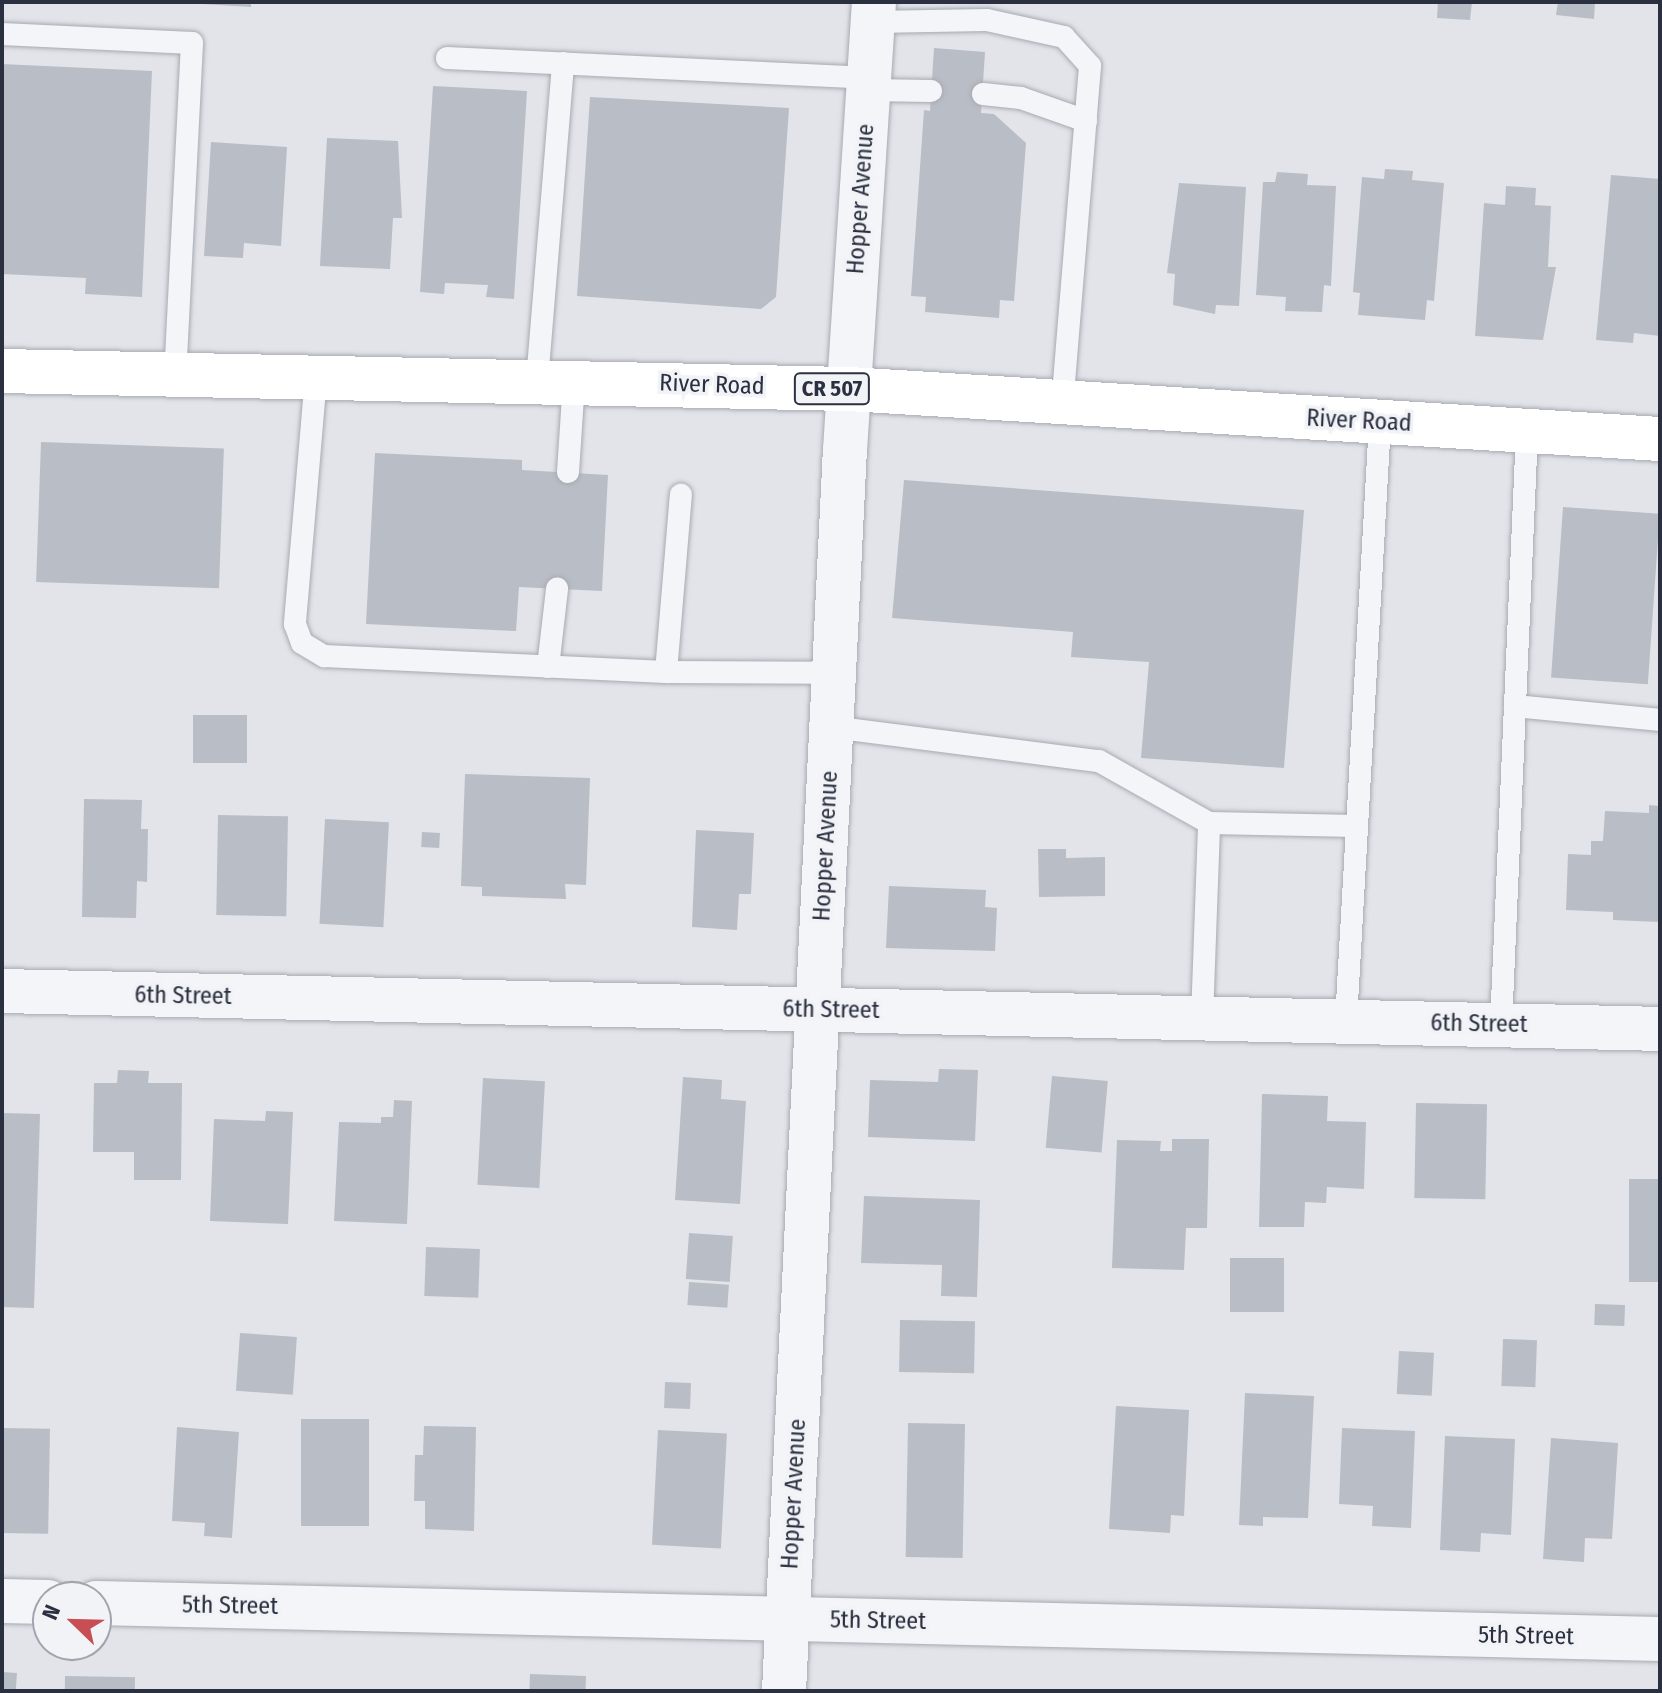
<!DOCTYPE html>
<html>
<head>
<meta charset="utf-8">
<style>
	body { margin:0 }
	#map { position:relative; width:1662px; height:1693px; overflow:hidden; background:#e2e4e9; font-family:"Fira Sans Condensed",sans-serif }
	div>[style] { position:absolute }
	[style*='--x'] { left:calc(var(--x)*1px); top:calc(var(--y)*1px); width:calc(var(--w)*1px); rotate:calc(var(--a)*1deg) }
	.building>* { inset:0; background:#b9bdc6; transform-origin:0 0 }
	.roads { filter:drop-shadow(0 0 2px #a7aab3) drop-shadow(0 0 2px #a7aab3) }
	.service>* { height:22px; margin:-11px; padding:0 11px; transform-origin:11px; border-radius:11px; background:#f4f5f8 }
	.minor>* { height:44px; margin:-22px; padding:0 22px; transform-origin:22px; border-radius:22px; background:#f4f5f8 }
	.primary>* { height:44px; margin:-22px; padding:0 22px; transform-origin:22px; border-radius:22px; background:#fff }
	span { translate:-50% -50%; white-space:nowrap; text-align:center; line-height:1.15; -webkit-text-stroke:7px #f1f3f7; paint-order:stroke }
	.shield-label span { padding:2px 6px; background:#f1f3f7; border:2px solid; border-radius:6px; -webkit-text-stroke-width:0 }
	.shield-label { font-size:22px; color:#2b3040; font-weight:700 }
	.street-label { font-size:24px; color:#2b3040 }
	.frame { position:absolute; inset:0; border:4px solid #2b3040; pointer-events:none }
	.north { position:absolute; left:32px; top:1581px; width:80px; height:80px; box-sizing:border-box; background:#f1f3f7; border:2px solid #a2a5ae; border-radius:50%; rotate:293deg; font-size:22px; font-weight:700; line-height:32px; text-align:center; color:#2b3040 }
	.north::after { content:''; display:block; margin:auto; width:28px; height:36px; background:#c74e54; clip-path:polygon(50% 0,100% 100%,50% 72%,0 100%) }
</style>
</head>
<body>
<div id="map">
	<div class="building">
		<i style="clip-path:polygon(202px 2px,251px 2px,251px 7px,202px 4px)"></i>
		<i style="clip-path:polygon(1438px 2px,1472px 2px,1470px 20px,1437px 18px)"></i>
		<i style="clip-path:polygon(1558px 2px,1595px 2px,1594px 19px,1556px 15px)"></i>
		<i style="clip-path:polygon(934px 48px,985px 52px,981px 113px,994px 114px,1026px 143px,1014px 301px,1000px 300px,999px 318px,925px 312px,926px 297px,911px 296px,924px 110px,930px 111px)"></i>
		<i style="clip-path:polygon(2px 64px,152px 71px,142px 297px,85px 294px,86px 278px,2px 274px)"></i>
		<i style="clip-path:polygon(433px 86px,527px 91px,514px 299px,486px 297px,488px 285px,445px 283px,444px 294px,420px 292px)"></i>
		<i style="clip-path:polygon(590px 97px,789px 108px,776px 297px,761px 309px,577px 296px)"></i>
		<i style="clip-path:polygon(327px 138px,398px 141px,402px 218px,393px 218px,390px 269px,320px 266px)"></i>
		<i style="clip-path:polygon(211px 142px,287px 147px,281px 246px,244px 243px,243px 258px,204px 256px)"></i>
		<i style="clip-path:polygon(1385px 169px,1413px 171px,1412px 180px,1444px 183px,1434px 301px,1427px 300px,1425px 320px,1358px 315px,1360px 293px,1353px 292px,1362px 177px,1384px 179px)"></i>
		<i style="clip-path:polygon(1277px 172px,1308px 174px,1307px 185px,1336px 186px,1331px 286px,1324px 285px,1322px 312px,1285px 311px,1286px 297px,1256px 295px,1263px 182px,1275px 182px)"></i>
		<i style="clip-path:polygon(1611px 175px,1660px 179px,1660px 336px,1634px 333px,1633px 343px,1596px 340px)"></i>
		<i style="clip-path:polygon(1179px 183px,1246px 187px,1239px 306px,1216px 305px,1215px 314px,1173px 305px,1175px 274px,1167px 273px)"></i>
		<i style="clip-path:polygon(1506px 186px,1536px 188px,1535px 205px,1551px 206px,1548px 267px,1556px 267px,1543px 340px,1475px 336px,1484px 203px,1505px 205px)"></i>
		<i style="left:41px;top:442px;width:183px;height:140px;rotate:2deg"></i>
		<i style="clip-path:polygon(375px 453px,522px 460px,522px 470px,608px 475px,602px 591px,519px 587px,516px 631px,366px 624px)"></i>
		<i style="clip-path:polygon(904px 480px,1304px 510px,1284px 768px,1141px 758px,1149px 662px,1071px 657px,1073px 632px,892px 618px)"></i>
		<i style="left:1563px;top:507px;width:97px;height:171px;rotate:4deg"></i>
		<i style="left:193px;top:715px;width:54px;height:48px"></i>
		<i style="clip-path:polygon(465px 774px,590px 778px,586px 885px,565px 884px,566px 899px,482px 896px,482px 887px,461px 886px)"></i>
		<i style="clip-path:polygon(84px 799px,142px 800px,141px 829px,148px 829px,147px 882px,137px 881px,136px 918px,82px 917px)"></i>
		<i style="clip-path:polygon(1649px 805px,1660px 806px,1660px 922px,1613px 920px,1613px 912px,1566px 910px,1568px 854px,1591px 855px,1591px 841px,1603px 841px,1605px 811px,1649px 813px)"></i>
		<i style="left:218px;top:815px;width:70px;height:100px;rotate:1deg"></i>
		<i style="left:325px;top:819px;width:64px;height:105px;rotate:3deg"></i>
		<i style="clip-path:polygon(696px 830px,754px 833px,751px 894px,739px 894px,737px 930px,692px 927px)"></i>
		<i style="left:422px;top:832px;width:18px;height:15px;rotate:3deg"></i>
		<i style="clip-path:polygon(1038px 849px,1066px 849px,1066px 858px,1105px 857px,1105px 896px,1039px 897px)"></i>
		<i style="clip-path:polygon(889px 886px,986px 890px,985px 907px,997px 908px,995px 951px,886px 948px)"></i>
		<i style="clip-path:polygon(939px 1069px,978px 1070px,975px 1141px,868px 1137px,870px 1080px,938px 1082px)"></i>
		<i style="clip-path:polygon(118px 1070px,149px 1071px,148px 1083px,182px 1083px,181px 1180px,134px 1180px,134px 1152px,93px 1152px,94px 1083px,117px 1083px)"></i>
		<i style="left:1052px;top:1076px;width:56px;height:72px;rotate:5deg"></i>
		<i style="clip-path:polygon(683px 1077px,722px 1080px,721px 1099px,746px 1101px,740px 1204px,675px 1200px)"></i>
		<i style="left:483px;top:1078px;width:62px;height:107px;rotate:3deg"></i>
		<i style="clip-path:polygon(1262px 1094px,1328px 1096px,1327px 1121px,1366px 1122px,1364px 1189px,1327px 1187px,1326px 1203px,1305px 1202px,1304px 1227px,1259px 1227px)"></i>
		<i style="clip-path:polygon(394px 1100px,412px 1101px,407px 1224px,334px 1221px,339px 1122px,381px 1123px,381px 1117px,393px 1117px)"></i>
		<i style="left:1416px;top:1103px;width:71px;height:95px;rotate:1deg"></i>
		<i style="clip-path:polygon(266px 1111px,293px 1112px,288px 1224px,210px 1221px,214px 1119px,265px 1121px)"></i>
		<i style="clip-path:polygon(2px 1113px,40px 1114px,34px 1308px,2px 1307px)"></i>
		<i style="clip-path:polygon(1172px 1139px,1209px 1139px,1207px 1228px,1186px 1228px,1184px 1270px,1112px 1268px,1117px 1140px,1161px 1141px,1160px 1151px,1172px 1151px)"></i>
		<i style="left:1629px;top:1179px;width:31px;height:103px"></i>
		<i style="clip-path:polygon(864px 1196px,980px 1200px,977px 1297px,941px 1296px,942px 1265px,861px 1263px)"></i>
		<i style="left:689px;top:1233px;width:44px;height:46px;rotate:4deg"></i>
		<i style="left:426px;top:1247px;width:54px;height:49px;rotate:2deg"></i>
		<i style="left:1230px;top:1258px;width:54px;height:54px"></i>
		<i style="left:689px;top:1282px;width:40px;height:23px;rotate:4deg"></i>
		<i style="left:1595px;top:1304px;width:30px;height:21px;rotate:2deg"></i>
		<i style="left:900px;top:1320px;width:75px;height:52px;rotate:1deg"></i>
		<i style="left:240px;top:1333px;width:57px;height:58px;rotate:4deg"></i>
		<i style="left:1503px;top:1339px;width:34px;height:47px;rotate:2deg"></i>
		<i style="left:1399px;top:1351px;width:35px;height:43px;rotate:3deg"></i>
		<i style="left:665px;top:1382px;width:26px;height:26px;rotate:2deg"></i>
		<i style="clip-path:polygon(1245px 1393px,1314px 1396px,1308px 1518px,1263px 1517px,1263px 1526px,1239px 1525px)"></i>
		<i style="clip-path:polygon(1116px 1406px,1189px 1410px,1184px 1516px,1171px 1515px,1170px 1533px,1109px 1529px)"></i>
		<i style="left:301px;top:1419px;width:68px;height:107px"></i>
		<i style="left:908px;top:1423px;width:57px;height:134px;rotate:1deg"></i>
		<i style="clip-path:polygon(424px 1426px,476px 1427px,474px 1531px,425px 1529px,425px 1501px,414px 1501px,415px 1455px,423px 1455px)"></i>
		<i style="clip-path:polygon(177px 1427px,239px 1432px,232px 1538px,204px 1536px,205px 1523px,172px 1521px)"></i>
		<i style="left:2px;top:1428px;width:48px;height:105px;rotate:1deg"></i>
		<i style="clip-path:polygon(1342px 1428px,1415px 1431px,1411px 1528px,1372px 1526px,1373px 1506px,1339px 1504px)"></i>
		<i style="left:658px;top:1430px;width:69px;height:115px;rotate:3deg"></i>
		<i style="clip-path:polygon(1445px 1436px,1515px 1439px,1511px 1535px,1481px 1533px,1480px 1552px,1440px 1550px)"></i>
		<i style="clip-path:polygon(1551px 1438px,1618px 1443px,1612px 1539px,1585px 1538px,1584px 1562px,1543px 1559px)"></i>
		<i style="left:2px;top:1672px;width:15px;height:19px;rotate:4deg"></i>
		<i style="left:530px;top:1674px;width:56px;height:17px;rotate:2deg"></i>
		<i style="left:65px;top:1676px;width:70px;height:15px;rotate:1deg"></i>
	</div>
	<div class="roads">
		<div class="service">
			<i style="--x:873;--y:22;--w:114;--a:-1"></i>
			<i style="--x:987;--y:20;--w:79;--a:12.4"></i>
			<i style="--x:1064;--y:37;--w:39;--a:48"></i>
			<i style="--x:1090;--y:66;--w:338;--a:94.7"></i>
			<i style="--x:2;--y:34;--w:190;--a:2.7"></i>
			<i style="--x:192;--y:43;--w:331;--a:92.9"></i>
			<i style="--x:447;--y:58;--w:422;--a:2.7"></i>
			<i style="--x:869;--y:90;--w:62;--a:0.9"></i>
			<i style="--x:983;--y:94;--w:38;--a:6"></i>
			<i style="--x:1021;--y:98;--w:69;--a:19.5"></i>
			<i style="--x:316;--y:377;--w:248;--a:94.9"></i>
			<i style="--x:295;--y:624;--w:20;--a:70"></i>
			<i style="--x:302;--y:643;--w:26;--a:31"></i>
			<i style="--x:324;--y:656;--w:342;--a:2.7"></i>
			<i style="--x:666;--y:672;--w:168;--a:0.3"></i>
			<i style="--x:537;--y:381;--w:319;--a:-85.3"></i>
			<i style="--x:568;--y:472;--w:91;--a:-86.2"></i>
			<i style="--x:548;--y:667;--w:79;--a:-83.4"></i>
			<i style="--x:666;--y:672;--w:178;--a:-85.2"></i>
			<i style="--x:1515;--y:706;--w:146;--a:5.5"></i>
			<i style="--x:832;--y:727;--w:269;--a:7.3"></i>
			<i style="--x:1099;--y:761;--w:126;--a:29.4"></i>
			<i style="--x:1202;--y:1018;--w:195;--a:-87.9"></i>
			<i style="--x:1209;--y:823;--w:148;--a:1.2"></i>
			<i style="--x:1346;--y:1021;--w:600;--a:-86.75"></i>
			<i style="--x:1501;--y:1025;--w:595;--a:-87.49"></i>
		</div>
		<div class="minor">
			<i style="--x:2;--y:991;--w:1658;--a:1.31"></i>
			<i style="--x:2;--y:1601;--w:46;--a:1.2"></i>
			<i style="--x:96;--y:1603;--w:1564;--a:1.32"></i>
			<i style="--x:784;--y:1691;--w:1242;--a:-87.19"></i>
			<i style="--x:845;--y:450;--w:449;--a:-86.3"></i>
		</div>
		<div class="primary">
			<i style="--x:2;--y:371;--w:847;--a:1.22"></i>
			<i style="--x:849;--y:389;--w:813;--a:3.53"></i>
		</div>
	</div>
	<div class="shield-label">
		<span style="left:832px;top:389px">CR 507</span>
	</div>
	<div class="street-label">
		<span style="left:861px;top:199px;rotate:-86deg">Hopper Avenue</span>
		<span style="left:712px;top:385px;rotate:2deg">River Road</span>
		<span style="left:1359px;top:421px;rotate:3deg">River Road</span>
		<span style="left:826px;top:846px;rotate:-87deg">Hopper Avenue</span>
		<span style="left:183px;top:996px;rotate:1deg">6th Street</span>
		<span style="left:831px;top:1010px;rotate:1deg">6th Street</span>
		<span style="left:1479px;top:1024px;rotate:1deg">6th Street</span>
		<span style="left:794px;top:1494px;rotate:-87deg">Hopper Avenue</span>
		<span style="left:230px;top:1606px;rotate:1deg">5th Street</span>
		<span style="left:878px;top:1621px;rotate:1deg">5th Street</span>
		<span style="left:1526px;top:1636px;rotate:1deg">5th Street</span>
	</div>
	<div class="frame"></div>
	<div class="north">N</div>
</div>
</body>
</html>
